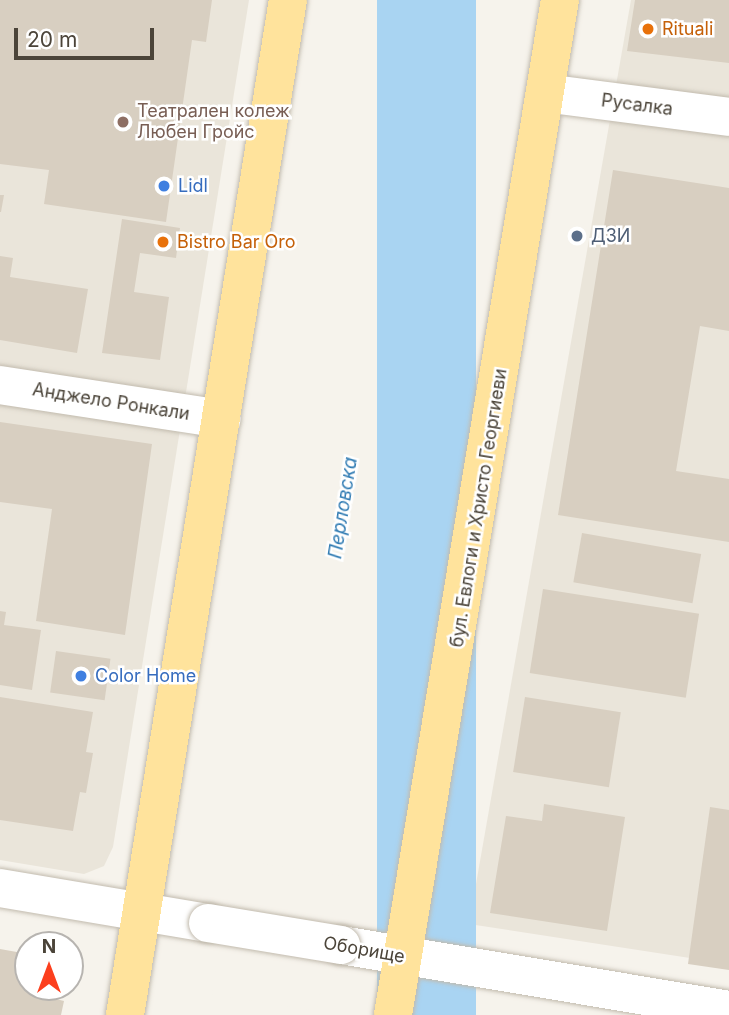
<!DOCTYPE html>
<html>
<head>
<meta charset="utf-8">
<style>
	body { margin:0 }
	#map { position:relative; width:729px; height:1015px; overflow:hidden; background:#f6f3ec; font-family:Inter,sans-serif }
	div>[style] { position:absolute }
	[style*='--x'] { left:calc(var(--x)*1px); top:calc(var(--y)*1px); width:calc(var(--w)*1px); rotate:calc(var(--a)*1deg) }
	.residential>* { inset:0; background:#eae5da }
	.water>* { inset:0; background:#a9d4f2; transform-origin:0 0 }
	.pier>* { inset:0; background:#f6f3ec; transform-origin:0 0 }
	.building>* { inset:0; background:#d8cfc1; transform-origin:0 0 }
	.roads { filter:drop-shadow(0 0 2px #c2bbae) drop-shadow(0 0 2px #c2bbae) }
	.minor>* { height:38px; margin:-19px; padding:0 19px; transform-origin:19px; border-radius:19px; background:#fff }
	.major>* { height:38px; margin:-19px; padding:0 19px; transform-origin:19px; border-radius:19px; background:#ffe39c }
	.bridges { filter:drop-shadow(0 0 2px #c2bbae) drop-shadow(0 0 2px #c2bbae) }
	.minor-bridge>* { height:38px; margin:-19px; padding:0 19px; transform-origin:19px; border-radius:19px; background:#fff }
	.dots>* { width:19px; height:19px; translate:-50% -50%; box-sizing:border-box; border:4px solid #fff; border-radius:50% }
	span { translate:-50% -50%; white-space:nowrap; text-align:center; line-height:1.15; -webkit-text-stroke:5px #fff; paint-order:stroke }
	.food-label { font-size:18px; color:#c56008 }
	.left { translate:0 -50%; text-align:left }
	.street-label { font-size:18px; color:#4b4439 }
	.education-label { font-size:18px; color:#785e54 }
	.shop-label { font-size:18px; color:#366cbe }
	.service-label { font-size:18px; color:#4e5e75 }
	.water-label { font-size:19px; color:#2e7ab2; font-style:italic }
	.north { position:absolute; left:14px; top:931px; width:70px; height:70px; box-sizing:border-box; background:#fff; border:2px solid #b7b4b0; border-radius:50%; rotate:0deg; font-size:19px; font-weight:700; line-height:28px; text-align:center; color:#4b4439 }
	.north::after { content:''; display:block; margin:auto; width:24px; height:32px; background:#fc3f1d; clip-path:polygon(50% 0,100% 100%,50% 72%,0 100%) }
	.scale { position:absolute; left:14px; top:28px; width:140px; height:32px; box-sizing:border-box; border:4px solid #4b4439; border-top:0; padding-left:9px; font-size:21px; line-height:24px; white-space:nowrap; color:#4b4439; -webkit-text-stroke:5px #fff; paint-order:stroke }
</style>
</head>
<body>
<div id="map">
	<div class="residential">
		<i style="clip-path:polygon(0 0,249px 0,113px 847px,104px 866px,84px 874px,0 860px)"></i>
		<i style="clip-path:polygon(631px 0,729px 0,729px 964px,469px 924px)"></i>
	</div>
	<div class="water">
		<i style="left:377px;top:0;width:99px;height:1029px"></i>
	</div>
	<div class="pier">
		<i style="left:233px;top:859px;width:107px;height:137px;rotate:9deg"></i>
	</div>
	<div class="building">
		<i style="clip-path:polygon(0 0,212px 0,206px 42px,192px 40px,166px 222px,44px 204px,49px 170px,0 164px)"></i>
		<i style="clip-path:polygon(635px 0,729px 0,729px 63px,627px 51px)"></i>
		<i style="clip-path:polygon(613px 170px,729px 188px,729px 331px,700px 326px,676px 471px,729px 479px,729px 542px,558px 515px)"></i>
		<i style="clip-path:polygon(0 195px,4px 195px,1px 212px,0 212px)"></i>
		<i style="clip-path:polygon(122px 219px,180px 228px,176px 258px,140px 253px,134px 292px,169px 297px,160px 360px,102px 353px)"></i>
		<i style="clip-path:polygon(0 256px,13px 258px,10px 277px,88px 289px,77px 353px,0 340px)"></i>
		<i style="clip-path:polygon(0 422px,152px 444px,125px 635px,36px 621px,52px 509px,0 502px)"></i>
		<i style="left:582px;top:533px;width:121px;height:50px;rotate:10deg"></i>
		<i style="left:543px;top:589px;width:158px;height:85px;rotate:9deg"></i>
		<i style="clip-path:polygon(0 611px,6px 612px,4px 625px,41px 630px,32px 690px,0 685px)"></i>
		<i style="left:56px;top:651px;width:55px;height:42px;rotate:8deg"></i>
		<i style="clip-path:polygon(0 697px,93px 712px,86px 752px,93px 753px,86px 793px,80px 792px,73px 831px,0 820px)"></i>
		<i style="left:525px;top:697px;width:97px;height:76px;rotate:9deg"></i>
		<i style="clip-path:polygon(544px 804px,625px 817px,607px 931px,490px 913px,506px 816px,542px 821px)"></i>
		<i style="clip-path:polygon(710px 807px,729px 810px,729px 970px,688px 964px)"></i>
		<i style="clip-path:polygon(0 949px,28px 954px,28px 987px,58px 987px,56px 999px,64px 1001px,61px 1015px,0 1015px)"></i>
	</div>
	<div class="roads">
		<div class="minor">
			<i style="--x:545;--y:93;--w:186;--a:7.4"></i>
			<i style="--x:0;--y:385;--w:224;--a:8.7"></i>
			<i style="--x:0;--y:888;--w:211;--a:9.6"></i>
			<i style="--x:341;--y:945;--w:393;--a:9.5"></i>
		</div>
		<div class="major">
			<i style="--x:125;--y:1015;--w:1028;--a:-80.88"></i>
			<i style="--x:393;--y:1015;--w:1029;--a:-80.66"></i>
		</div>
	</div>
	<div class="bridges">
		<div class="minor-bridge">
			<i style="--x:208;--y:923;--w:135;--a:9.4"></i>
		</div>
	</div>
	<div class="dots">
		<i style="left:648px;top:29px;background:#e8710a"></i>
		<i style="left:123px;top:122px;background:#8d6e63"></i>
		<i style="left:164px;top:186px;background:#3f7fe0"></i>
		<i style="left:577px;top:236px;background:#5c6f8a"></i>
		<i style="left:163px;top:242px;background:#e8710a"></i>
		<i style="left:81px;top:676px;background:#3f7fe0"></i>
	</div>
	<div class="food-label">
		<span class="left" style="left:662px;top:29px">Rituali</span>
		<span class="left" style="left:177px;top:242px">Bistro Bar Oro</span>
	</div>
	<div class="street-label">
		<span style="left:637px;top:105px;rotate:7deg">Русалка</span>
		<span style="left:111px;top:402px;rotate:9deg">Анджело Ронкали</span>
		<span style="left:479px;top:508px;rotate:-81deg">бул. Евлоги и Христо Георгиеви</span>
		<span style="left:364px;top:950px;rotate:10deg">Оборище</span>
	</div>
	<div class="education-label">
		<span class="left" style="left:137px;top:122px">Театрален колеж<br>Любен Гройс</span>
	</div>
	<div class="shop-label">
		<span class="left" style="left:178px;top:186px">Lidl</span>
		<span class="left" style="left:95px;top:676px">Color Home</span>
	</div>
	<div class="service-label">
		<span class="left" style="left:591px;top:236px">ДЗИ</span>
	</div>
	<div class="water-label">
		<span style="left:343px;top:508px;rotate:-81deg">Перловска</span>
	</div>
	<div class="north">N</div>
	<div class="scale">20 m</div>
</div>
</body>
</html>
